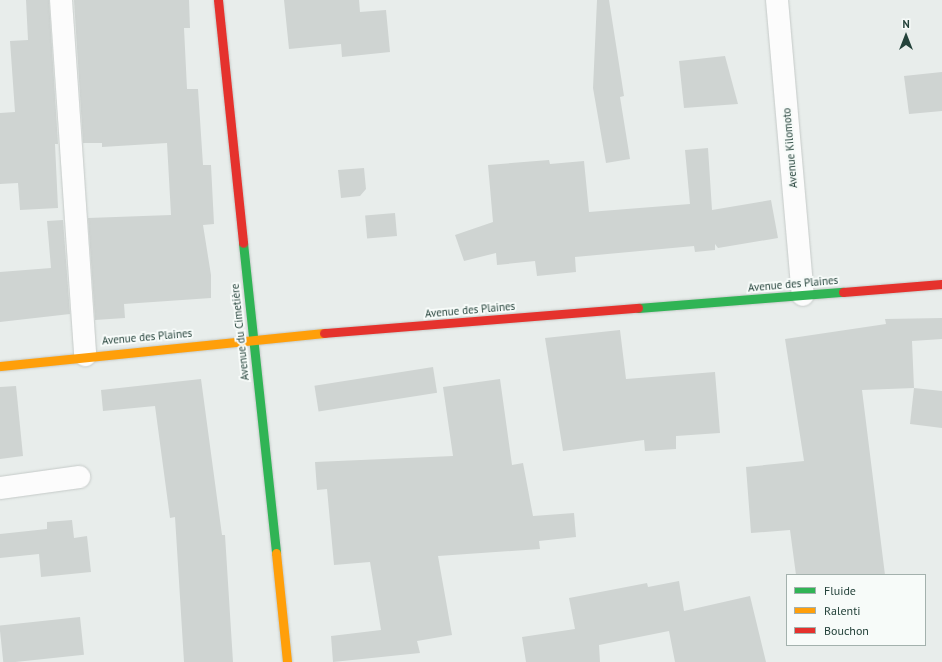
<!DOCTYPE html>
<html>
<head>
<meta charset="utf-8">
<style>
	body { margin:0 }
	#map { position:relative; width:942px; height:662px; overflow:hidden; background:#e8edeb; font-family:"PT Sans",sans-serif }
	div>[style] { position:absolute }
	[style*='--x'] { left:calc(var(--x)*1px); top:calc(var(--y)*1px); width:calc(var(--w)*1px); rotate:calc(var(--a)*1deg) }
	.building>* { inset:0; background:#cfd4d2; transform-origin:0 0 }
	.roads { filter:drop-shadow(0 0 1px #c5cac8) drop-shadow(0 0 1px #c5cac8) }
	.street>* { height:22px; margin:-11px; padding:0 11px; transform-origin:11px; border-radius:11px; background:#fcfcfc }
	.fast>* { height:9px; margin:-4.5px; padding:0 4.5px; transform-origin:4.5px; border-radius:4.5px; background:#30b455 }
	.slow>* { height:9px; margin:-4.5px; padding:0 4.5px; transform-origin:4.5px; border-radius:4.5px; background:#ff9f0a }
	.jam>* { height:9px; margin:-4.5px; padding:0 4.5px; transform-origin:4.5px; border-radius:4.5px; background:#e5322d }
	span { translate:-50% -50%; white-space:nowrap; text-align:center; line-height:1.15; -webkit-text-stroke:4px #f7fbf9; paint-order:stroke }
	.street-label { font-size:11px; color:#24423a }
	.legend { position:absolute; left:786px; top:574px; width:140px; height:72px; box-sizing:border-box; background:#f7fbf9; border:1px solid #a3b1ad; margin:0; padding:5px 7px; list-style:none; font-size:12px; color:#24423a }
	.legend li { display:flex; align-items:center; gap:8px; height:20px }
	.legend b { width:20px; border:1px solid #a3b1ad }
	.north { position:absolute; left:886px; top:16px; width:40px; height:40px; -webkit-text-stroke:3px #f7fbf9; paint-order:stroke; rotate:0deg; font-size:11px; font-weight:700; line-height:16px; text-align:center; color:#24423a }
	.north::after { content:''; display:block; margin:auto; width:14px; height:18px; background:#24423a; clip-path:polygon(50% 0,100% 100%,50% 72%,0 100%) }
</style>
</head>
<body>
<div id="map">
	<div class="building">
		<i style="clip-path:polygon(26px 0,49px 0,58px 144px,55px 144px,58px 208px,20px 210px,18px 183px,0 184px,0 113px,15px 112px,10px 41px,28px 40px)"></i>
		<i style="clip-path:polygon(74px 0,189px 0,190px 28px,184px 28px,187px 89px,198px 89px,203px 165px,211px 165px,214px 224px,203px 225px,211px 275px,211px 298px,124px 304px,125px 318px,95px 320px,88px 218px,171px 215px,167px 143px,102px 147px,102px 143px,83px 143px)"></i>
		<i style="clip-path:polygon(284px 0,359px 0,360px 12px,386px 10px,390px 52px,342px 57px,341px 44px,289px 49px)"></i>
		<i style="clip-path:polygon(597px 0,609px 0,624px 96px,620px 97px,630px 159px,606px 163px,593px 88px)"></i>
		<i style="clip-path:polygon(725px 56px,738px 104px,684px 108px,679px 61px)"></i>
		<i style="clip-path:polygon(942px 72px,942px 111px,909px 114px,904px 76px)"></i>
		<i style="clip-path:polygon(708px 148px,712px 210px,771px 200px,778px 238px,718px 248px,715px 244px,715px 250px,695px 252px,694px 246px,575px 257px,576px 272px,537px 276px,535px 261px,497px 265px,496px 253px,464px 261px,455px 235px,493px 222px,488px 165px,549px 160px,550px 164px,584px 161px,589px 212px,690px 204px,685px 150px)"></i>
		<i style="clip-path:polygon(364px 168px,366px 189px,360px 196px,341px 198px,338px 170px)"></i>
		<i style="left:395px;top:213px;width:23px;height:30px;rotate:85deg"></i>
		<i style="clip-path:polygon(63px 220px,70px 314px,0 322px,0 272px,51px 268px,47px 221px)"></i>
		<i style="clip-path:polygon(942px 318px,942px 339px,912px 341px,914px 388px,862px 390px,885px 575px,796px 575px,790px 530px,751px 533px,746px 467px,804px 461px,785px 339px,886px 324px,885px 319px)"></i>
		<i style="clip-path:polygon(620px 330px,626px 379px,715px 372px,720px 433px,676px 436px,676px 449px,645px 451px,644px 440px,563px 451px,545px 338px)"></i>
		<i style="left:433px;top:367px;width:26px;height:120px;rotate:81deg"></i>
		<i style="clip-path:polygon(201px 379px,222px 535px,225px 535px,233px 662px,184px 662px,175px 517px,170px 518px,155px 406px,103px 411px,101px 390px)"></i>
		<i style="clip-path:polygon(500px 379px,512px 465px,523px 463px,533px 516px,574px 513px,576px 537px,539px 541px,540px 549px,438px 556px,452px 635px,417px 641px,420px 653px,333px 662px,331px 636px,381px 630px,370px 562px,334px 565px,327px 489px,317px 490px,315px 462px,453px 456px,443px 387px)"></i>
		<i style="clip-path:polygon(16px 386px,23px 456px,0 459px,0 387px)"></i>
		<i style="clip-path:polygon(914px 388px,942px 391px,942px 428px,910px 424px)"></i>
		<i style="clip-path:polygon(72px 520px,74px 538px,87px 536px,91px 572px,41px 577px,39px 554px,0 558px,0 534px,47px 529px,47px 522px)"></i>
		<i style="clip-path:polygon(679px 581px,684px 611px,750px 596px,766px 662px,675px 662px,669px 631px,599px 645px,600px 662px,526px 662px,522px 637px,575px 629px,569px 598px,647px 583px,648px 587px)"></i>
		<i style="left:80px;top:617px;width:38px;height:81px;rotate:84deg"></i>
	</div>
	<div class="roads">
		<div class="street">
			<i style="--x:61;--y:0;--w:356;--a:86.1"></i>
			<i style="--x:777;--y:0;--w:296;--a:85"></i>
			<i style="--x:0;--y:488;--w:80;--a:-7.9"></i>
		</div>
		<div class="fast">
			<i style="--x:243;--y:243;--w:312;--a:83.9"></i>
			<i style="--x:638;--y:308;--w:206;--a:-4.5"></i>
		</div>
		<div class="slow">
			<i style="--x:0;--y:366;--w:326;--a:-5.8"></i>
			<i style="--x:276;--y:553;--w:110;--a:84.2"></i>
		</div>
		<div class="jam">
			<i style="--x:218;--y:0;--w:244;--a:84.1"></i>
			<i style="--x:843;--y:292;--w:99;--a:-4.6"></i>
			<i style="--x:324;--y:333;--w:315;--a:-4.6"></i>
		</div>
	</div>
	<div class="street-label">
		<span style="left:790px;top:148px;rotate:-95deg">Avenue Kilomoto</span>
		<span style="left:793px;top:284px;rotate:-5deg">Avenue des Plaines</span>
		<span style="left:470px;top:310px;rotate:-5deg">Avenue des Plaines</span>
		<span style="left:240px;top:332px;rotate:-96deg">Avenue du Cimetière</span>
		<span style="left:147px;top:337px;rotate:-5deg">Avenue des Plaines</span>
	</div>
	<ul class="legend">
	<li><b style="height:5px;background:#30b455"></b>Fluide</li>
	<li><b style="height:5px;background:#ff9f0a"></b>Ralenti</li>
	<li><b style="height:5px;background:#e5322d"></b>Bouchon</li>
	</ul>
	<div class="north">N</div>
</div>
</body>
</html>
